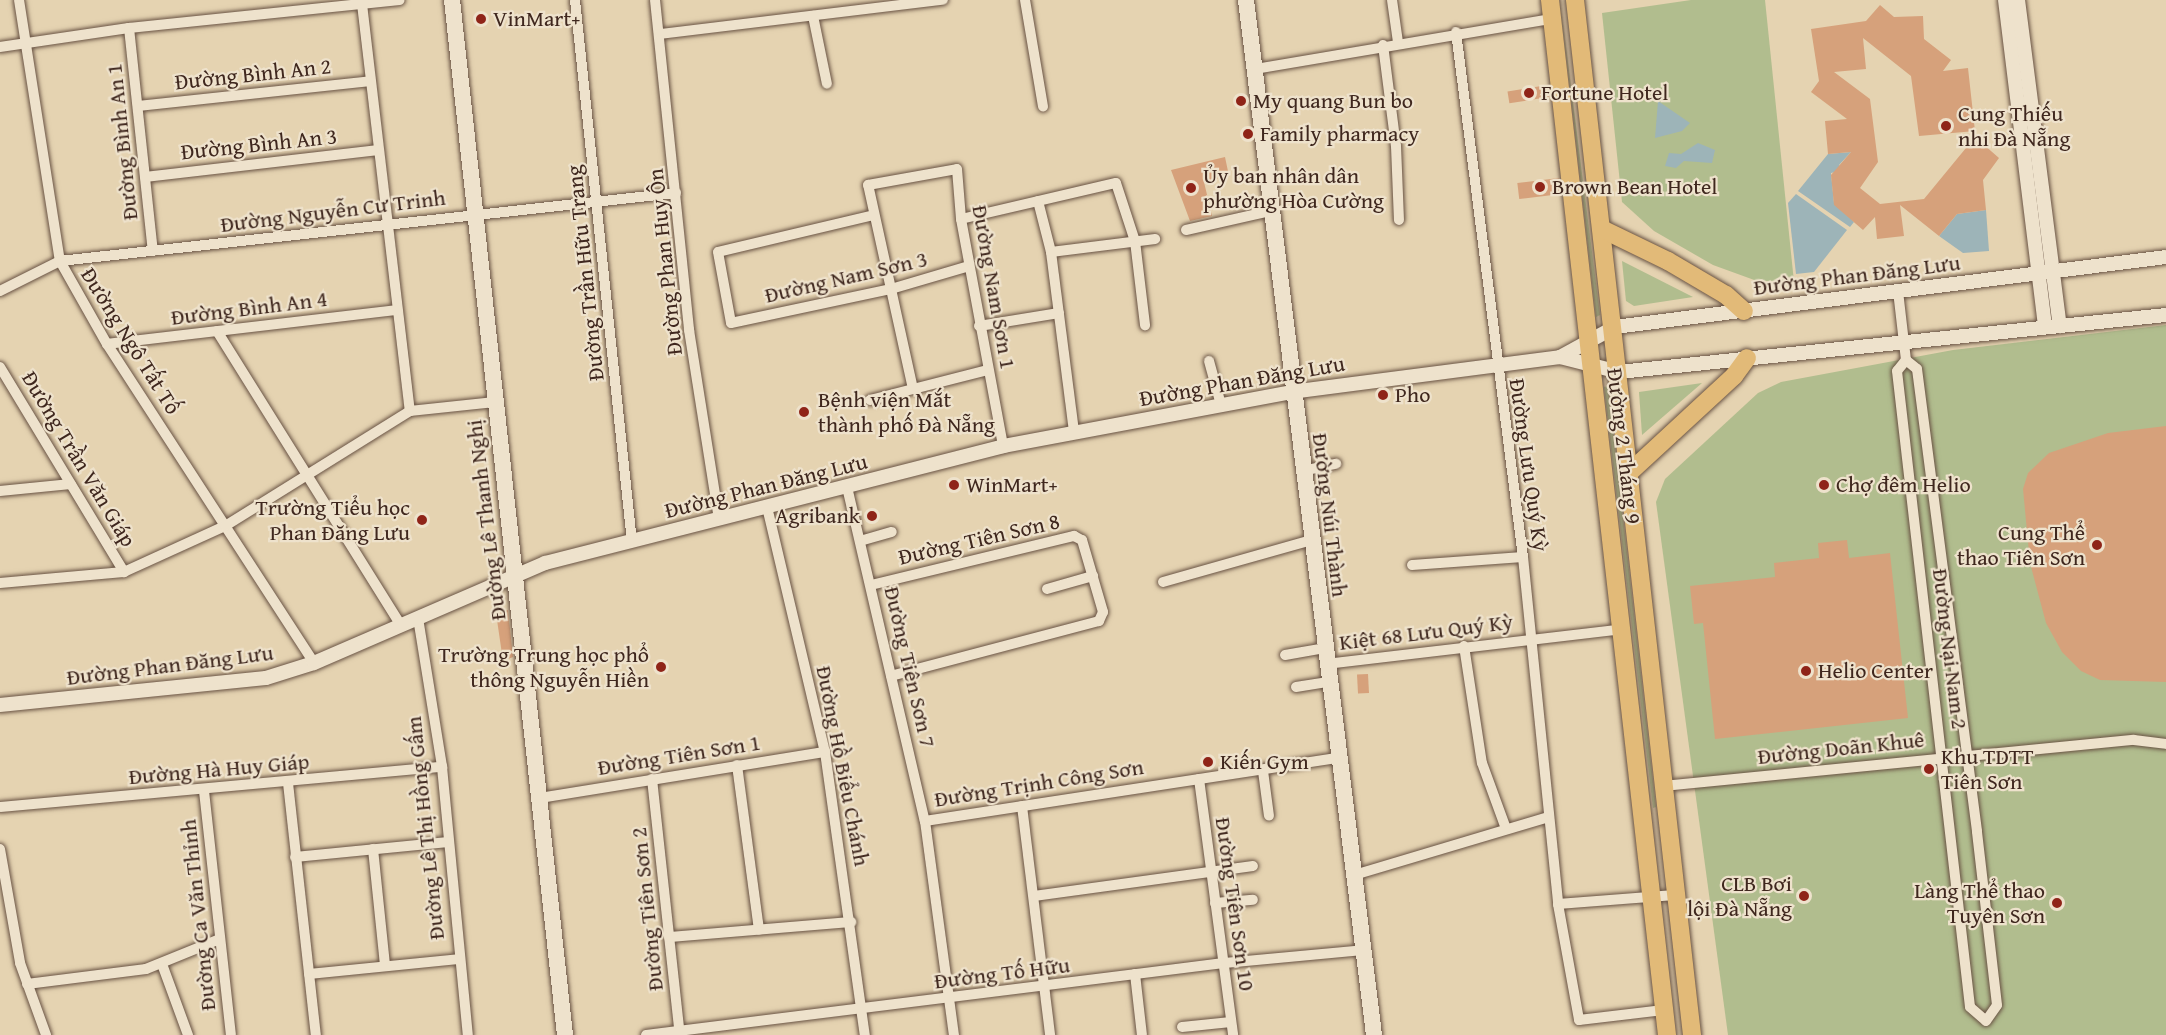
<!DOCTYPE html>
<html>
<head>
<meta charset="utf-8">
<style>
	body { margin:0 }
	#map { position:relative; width:2166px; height:1035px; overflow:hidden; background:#e5d3b1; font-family:"Gentium Book Plus",serif }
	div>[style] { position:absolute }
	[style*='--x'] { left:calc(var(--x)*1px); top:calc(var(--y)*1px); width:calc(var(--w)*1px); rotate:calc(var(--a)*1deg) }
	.green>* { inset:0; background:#b1bd8e }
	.water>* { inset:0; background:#9db4b8 }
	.building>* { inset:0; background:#d6a17b; transform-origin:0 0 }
	.roads { filter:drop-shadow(0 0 2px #685243) drop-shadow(0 0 2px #685243) }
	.minor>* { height:10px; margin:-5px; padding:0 5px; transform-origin:5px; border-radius:5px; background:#eee2cc }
	.tertiary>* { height:14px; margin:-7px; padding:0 7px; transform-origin:7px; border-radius:7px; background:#eee2cc }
	.secondary>* { height:16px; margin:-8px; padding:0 8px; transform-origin:8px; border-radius:8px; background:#eee2cc }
	.primary>* { height:18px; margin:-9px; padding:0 9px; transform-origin:9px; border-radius:9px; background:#e2ba78 }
	.dots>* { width:16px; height:16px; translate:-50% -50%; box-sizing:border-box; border:3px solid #eee2cc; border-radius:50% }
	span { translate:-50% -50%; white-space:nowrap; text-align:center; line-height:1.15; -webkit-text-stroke:4.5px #eee2cc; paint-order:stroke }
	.poi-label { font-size:22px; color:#3f271e }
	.left { translate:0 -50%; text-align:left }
	.right { translate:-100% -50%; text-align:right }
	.street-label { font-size:22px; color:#3f271e }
</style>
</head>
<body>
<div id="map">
	<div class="green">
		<i style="clip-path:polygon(1560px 0,1600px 315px,1596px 317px)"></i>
		<i style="clip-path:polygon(1691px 0,1765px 0,1794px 282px,1757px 281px,1713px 265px,1654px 231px,1622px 202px,1602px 13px)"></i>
		<i style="clip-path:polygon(1622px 261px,1693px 297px,1634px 306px,1626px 301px)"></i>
		<i style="clip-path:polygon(2166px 325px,2166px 1035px,1728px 1035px,1656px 502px,1665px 479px,1758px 393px,1781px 382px,1953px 350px)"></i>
		<i style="clip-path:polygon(1702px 383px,1642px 435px,1639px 392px)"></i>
		<i style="clip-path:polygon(1608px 386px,1656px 807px,1653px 808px,1604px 387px)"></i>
	</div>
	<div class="water">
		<i style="clip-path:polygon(1658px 101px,1690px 123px,1682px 131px,1655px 138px)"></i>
		<i style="clip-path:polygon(1698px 143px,1715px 150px,1712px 163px,1684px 161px,1676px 168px,1665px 166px,1669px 153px,1681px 154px)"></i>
		<i style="clip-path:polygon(1851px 152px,1839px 165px,1844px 170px,1831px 173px,1834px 203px,1854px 222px,1850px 227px,1798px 191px,1828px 154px)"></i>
		<i style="clip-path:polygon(1796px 194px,1847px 230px,1814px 272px,1796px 274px,1788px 203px)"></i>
		<i style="clip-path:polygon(1986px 210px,1989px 251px,1963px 253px,1939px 236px,1957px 214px)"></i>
	</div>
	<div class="building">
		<i style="clip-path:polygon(1880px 5px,1894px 17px,1923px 16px,1924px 39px,1951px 60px,1943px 71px,1968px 68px,1975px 131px,1919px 136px,1911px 76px,1863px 38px,1866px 69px,1834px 72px,1870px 99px,1878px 162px,1860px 188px,1880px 204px,1924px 199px,1975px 137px,1999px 158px,1983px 180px,1986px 210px,1957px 214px,1939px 236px,1900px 205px,1904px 236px,1877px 239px,1875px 217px,1863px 230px,1834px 205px,1831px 175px,1851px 152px,1828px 154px,1825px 121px,1847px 119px,1811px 92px,1819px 81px,1811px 29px,1866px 21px)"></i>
		<i style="left:1548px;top:85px;width:12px;height:41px;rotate:81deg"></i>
		<i style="clip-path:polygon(1225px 157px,1229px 176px,1204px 182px,1212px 216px,1190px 221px,1171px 170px)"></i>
		<i style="left:1559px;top:178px;width:16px;height:42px;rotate:83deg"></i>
		<i style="clip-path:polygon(2166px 426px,2166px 682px,2100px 680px,2081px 671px,2062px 652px,2046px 623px,2030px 563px,2023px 489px,2028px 473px,2049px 453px,2108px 433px)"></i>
		<i style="clip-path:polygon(1847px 540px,1849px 558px,1890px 553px,1908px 718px,1715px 739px,1703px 623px,1694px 624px,1690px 586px,1775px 577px,1774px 563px,1819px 558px,1818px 543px)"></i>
		<i style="clip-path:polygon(508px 610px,513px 657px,503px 661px,496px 613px)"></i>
		<i style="left:1368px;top:674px;width:19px;height:11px;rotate:87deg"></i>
	</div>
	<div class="roads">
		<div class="minor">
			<i style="--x:19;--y:0;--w:264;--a:81.1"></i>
			<i style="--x:60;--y:261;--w:95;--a:60.5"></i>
			<i style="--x:107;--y:344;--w:380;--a:57"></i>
			<i style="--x:575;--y:0;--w:545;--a:84"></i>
			<i style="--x:655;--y:0;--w:332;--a:84.1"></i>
			<i style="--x:689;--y:330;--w:192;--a:81"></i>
			<i style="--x:1025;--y:0;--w:108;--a:80.4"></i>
			<i style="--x:1392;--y:0;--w:42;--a:81.9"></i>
			<i style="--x:362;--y:4;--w:410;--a:83.3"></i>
			<i style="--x:813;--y:16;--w:69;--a:78.4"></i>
			<i style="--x:129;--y:28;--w:224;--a:83.9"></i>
			<i style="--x:1456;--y:32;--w:529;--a:82.73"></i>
			<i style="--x:1523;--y:557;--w:349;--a:84.2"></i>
			<i style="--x:1558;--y:904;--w:118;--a:79.7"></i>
			<i style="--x:1579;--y:1020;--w:85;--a:-6.8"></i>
			<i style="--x:660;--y:34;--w:285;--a:-6.9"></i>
			<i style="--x:1383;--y:45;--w:102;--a:82.7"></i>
			<i style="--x:1396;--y:146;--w:74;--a:87.7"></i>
			<i style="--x:0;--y:47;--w:130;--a:-8.4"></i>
			<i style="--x:129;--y:28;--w:272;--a:-5.9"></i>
			<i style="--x:1255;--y:69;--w:300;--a:-9.6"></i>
			<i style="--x:138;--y:106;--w:234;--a:-6.1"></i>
			<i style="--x:145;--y:177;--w:235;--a:-6.6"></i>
			<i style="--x:1038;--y:201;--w:53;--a:75.7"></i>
			<i style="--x:1051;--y:252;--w:180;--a:82.7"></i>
			<i style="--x:874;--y:215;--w:160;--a:166.7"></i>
			<i style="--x:718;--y:252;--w:72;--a:79.6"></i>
			<i style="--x:731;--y:323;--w:164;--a:-12"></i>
			<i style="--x:891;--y:289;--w:81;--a:-16.4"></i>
			<i style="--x:961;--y:219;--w:159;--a:-13.1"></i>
			<i style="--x:1116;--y:183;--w:61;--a:71.9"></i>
			<i style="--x:1135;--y:241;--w:85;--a:83.2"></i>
			<i style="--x:1186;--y:230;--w:86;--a:-12.7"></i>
			<i style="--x:1051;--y:252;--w:105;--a:-7.1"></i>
			<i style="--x:0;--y:291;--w:67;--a:-26.6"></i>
			<i style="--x:60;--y:261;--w:620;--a:-6.3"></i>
			<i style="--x:1898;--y:291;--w:69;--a:83.4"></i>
			<i style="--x:1906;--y:360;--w:14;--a:129"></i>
			<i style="--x:1897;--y:371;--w:640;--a:83.45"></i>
			<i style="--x:1970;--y:1007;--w:21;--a:41"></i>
			<i style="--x:1986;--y:1021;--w:19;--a:-55"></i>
			<i style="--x:1997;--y:1005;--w:175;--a:-96.6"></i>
			<i style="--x:1977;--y:831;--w:466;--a:-97.4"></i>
			<i style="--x:1917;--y:369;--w:14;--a:-141"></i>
			<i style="--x:979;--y:326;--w:81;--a:-9.2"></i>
			<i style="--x:217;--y:331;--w:347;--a:58"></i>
			<i style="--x:107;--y:344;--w:292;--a:-6.7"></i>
			<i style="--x:1209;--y:361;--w:46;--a:74.7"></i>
			<i style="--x:0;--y:367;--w:240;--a:58.8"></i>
			<i style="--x:913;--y:389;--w:209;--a:-102.4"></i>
			<i style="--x:868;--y:185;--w:90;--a:-10.2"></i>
			<i style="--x:957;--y:169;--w:50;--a:85.4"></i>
			<i style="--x:961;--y:219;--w:231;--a:79.5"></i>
			<i style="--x:870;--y:400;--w:122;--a:-14.3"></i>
			<i style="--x:1302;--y:471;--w:35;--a:-12"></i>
			<i style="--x:847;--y:487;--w:343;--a:76.9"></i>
			<i style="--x:925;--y:821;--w:216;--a:82.3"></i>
			<i style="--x:0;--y:491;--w:71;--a:-5.6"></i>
			<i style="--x:767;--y:507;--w:252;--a:76.7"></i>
			<i style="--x:825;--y:752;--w:286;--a:82"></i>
			<i style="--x:860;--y:541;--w:33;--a:-16"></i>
			<i style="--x:1412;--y:565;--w:111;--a:-4.1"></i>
			<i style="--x:1163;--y:582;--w:154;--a:-15.8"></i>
			<i style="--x:0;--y:583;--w:124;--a:-5.1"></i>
			<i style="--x:124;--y:572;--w:111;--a:-24.5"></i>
			<i style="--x:225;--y:526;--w:218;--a:-31.9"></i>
			<i style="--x:410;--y:411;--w:85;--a:-6"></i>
			<i style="--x:871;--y:585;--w:209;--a:-13.6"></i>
			<i style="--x:1074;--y:536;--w:9;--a:27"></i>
			<i style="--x:1082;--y:540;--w:75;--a:73.7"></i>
			<i style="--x:1103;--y:612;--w:10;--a:114"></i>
			<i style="--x:1099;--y:621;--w:215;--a:165.2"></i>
			<i style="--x:1047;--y:589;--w:48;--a:-15.8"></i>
			<i style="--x:418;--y:618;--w:151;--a:80.8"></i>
			<i style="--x:442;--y:767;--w:269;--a:84.5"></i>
			<i style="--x:1464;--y:646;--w:118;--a:81.3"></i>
			<i style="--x:1482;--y:763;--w:67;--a:69.9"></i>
			<i style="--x:1285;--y:655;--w:40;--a:-10"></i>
			<i style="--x:1326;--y:664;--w:299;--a:-6.7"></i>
			<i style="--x:1296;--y:687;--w:31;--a:-9"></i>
			<i style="--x:737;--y:765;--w:166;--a:82.4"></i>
			<i style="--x:1263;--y:771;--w:45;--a:82.4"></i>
			<i style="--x:652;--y:779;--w:258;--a:83.8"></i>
			<i style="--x:1199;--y:779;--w:258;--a:82.4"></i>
			<i style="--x:288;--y:783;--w:254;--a:83.7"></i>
			<i style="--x:1663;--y:786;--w:473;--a:-5.6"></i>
			<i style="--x:2134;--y:740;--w:32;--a:7"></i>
			<i style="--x:204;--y:791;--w:245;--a:83.7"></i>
			<i style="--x:540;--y:798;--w:289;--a:-9.2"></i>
			<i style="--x:1022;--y:806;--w:231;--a:83"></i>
			<i style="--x:0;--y:807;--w:444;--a:-5.2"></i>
			<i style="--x:925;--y:821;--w:418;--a:-8.7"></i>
			<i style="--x:0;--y:849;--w:116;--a:80"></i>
			<i style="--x:20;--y:963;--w:77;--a:70.1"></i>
			<i style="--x:373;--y:849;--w:117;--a:84.1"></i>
			<i style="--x:295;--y:857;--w:154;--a:-5.6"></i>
			<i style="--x:1354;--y:875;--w:202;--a:-16.6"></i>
			<i style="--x:1034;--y:896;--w:221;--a:-7.8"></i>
			<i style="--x:1215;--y:903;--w:38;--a:-5"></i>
			<i style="--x:1558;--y:904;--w:117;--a:-4.4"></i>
			<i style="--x:669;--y:937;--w:183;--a:-4.7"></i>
			<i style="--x:162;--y:964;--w:76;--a:69.9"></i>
			<i style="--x:309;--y:974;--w:150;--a:-5.7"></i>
			<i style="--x:1135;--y:974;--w:61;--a:83.5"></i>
			<i style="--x:27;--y:984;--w:120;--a:-7.2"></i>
			<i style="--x:146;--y:969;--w:80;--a:-22.1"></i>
			<i style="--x:1182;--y:1027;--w:49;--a:-5.8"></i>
			<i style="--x:646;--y:1035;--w:582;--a:-7.1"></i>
			<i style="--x:1224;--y:963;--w:140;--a:-5.3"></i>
		</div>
		<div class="tertiary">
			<i style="--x:2005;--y:0;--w:329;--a:83"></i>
			<i style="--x:2018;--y:0;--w:329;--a:82.7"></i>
			<i style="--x:1560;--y:357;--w:63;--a:-28.6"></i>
			<i style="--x:1615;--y:327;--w:555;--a:-7.24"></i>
			<i style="--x:0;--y:705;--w:267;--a:-5.8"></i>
			<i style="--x:266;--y:678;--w:50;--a:-17.4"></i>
			<i style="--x:314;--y:663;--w:252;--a:-23.4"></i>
			<i style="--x:545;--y:563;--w:473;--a:-14.3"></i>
			<i style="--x:1003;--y:446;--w:293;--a:-10.6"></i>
			<i style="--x:1291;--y:392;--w:271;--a:-7.4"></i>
			<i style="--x:1560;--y:357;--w:61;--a:14.3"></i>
			<i style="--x:1619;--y:372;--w:550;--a:-5.95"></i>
		</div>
		<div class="secondary">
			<i style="--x:452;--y:0;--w:1041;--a:83.77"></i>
			<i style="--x:1246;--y:0;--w:1043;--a:82.95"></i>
		</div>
		<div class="primary">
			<i style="--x:1550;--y:0;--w:1042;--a:83.55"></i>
			<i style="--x:1575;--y:0;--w:1042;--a:83.55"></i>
			<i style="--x:1602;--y:229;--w:73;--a:25.9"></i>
			<i style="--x:1668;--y:261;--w:67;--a:30.4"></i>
			<i style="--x:1726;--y:295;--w:24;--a:42"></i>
			<i style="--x:1630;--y:472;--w:142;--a:-42.7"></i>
			<i style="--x:1734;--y:376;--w:22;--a:-54"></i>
		</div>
	</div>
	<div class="dots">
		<i style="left:481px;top:19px;background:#8f2418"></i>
		<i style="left:1529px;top:93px;background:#8f2418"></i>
		<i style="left:1241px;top:101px;background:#8f2418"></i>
		<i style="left:1946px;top:126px;background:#8f2418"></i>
		<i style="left:1248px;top:134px;background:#8f2418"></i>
		<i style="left:1540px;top:187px;background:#8f2418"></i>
		<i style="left:1191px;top:188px;background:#8f2418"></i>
		<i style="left:1383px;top:395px;background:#8f2418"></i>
		<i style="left:804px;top:412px;background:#8f2418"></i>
		<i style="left:954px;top:485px;background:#8f2418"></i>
		<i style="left:1824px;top:485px;background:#8f2418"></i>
		<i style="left:872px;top:516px;background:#8f2418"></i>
		<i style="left:422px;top:520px;background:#8f2418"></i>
		<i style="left:2097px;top:545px;background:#8f2418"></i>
		<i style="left:661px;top:667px;background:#8f2418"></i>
		<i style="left:1806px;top:671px;background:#8f2418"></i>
		<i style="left:1208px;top:762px;background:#8f2418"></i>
		<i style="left:1929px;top:769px;background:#8f2418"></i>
		<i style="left:1804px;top:896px;background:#8f2418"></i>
		<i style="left:2057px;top:903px;background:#8f2418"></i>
	</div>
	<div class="poi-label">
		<span class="left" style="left:493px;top:19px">VinMart+</span>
		<span class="left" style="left:1541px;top:93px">Fortune Hotel</span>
		<span class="left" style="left:1253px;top:101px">My quang Bun bo</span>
		<span class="left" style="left:1958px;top:126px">Cung Thiếu<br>nhi Đà Nẵng</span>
		<span class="left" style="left:1260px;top:134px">Family pharmacy</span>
		<span class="left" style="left:1203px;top:188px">Ủy ban nhân dân<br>phường Hòa Cường</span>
		<span class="left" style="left:1552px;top:187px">Brown Bean Hotel</span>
		<span class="left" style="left:1395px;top:395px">Pho</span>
		<span class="left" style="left:818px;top:412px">Bệnh viện Mắt<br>thành phố Đà Nẵng</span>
		<span class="left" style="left:966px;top:485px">WinMart+</span>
		<span class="left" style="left:1836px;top:485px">Chợ đêm Helio</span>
		<span class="right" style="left:410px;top:520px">Trường Tiểu học<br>Phan Đăng Lưu</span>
		<span class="right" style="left:860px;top:516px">Agribank</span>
		<span class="right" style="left:2085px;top:545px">Cung Thể<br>thao Tiên Sơn</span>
		<span class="right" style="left:649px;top:667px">Trường Trung học phổ<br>thông Nguyễn Hiền</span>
		<span class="left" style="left:1818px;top:671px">Helio Center</span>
		<span class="left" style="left:1941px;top:769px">Khu TDTT<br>Tiên Sơn</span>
		<span class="left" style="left:1220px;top:762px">Kiến Gym</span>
		<span class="right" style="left:1792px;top:896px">CLB Bơi<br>lội Đà Nẵng</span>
		<span class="right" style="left:2045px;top:903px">Làng Thể thao<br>Tuyên Sơn</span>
	</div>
	<div class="street-label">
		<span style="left:253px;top:74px;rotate:-6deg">Đường Bình An 2</span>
		<span style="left:122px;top:142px;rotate:-96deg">Đường Bình An 1</span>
		<span style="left:259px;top:144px;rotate:-6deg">Đường Bình An 3</span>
		<span style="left:333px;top:211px;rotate:-7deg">Đường Nguyễn Cư Trinh</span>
		<span style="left:665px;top:262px;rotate:-96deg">Đường Phan Huy Ôn</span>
		<span style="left:585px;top:273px;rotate:-96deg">Đường Trần Hữu Trang</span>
		<span style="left:1857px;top:275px;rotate:-7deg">Đường Phan Đăng Lưu</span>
		<span style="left:846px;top:277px;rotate:-13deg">Đường Nam Sơn 3</span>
		<span style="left:994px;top:287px;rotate:80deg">Đường Nam Sơn 1</span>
		<span style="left:249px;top:308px;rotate:-7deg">Đường Bình An 4</span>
		<span style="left:131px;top:341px;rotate:58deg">Đường Ngô Tất Tố</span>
		<span style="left:1242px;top:381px;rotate:-10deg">Đường Phan Đăng Lưu</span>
		<span style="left:1624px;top:446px;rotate:83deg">Đường 2 Tháng 9</span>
		<span style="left:79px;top:459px;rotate:59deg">Đường Trần Văn Giáp</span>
		<span style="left:1529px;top:465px;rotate:82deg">Đường Lưu Quý Kỳ</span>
		<span style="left:766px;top:486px;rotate:-14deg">Đường Phan Đăng Lưu</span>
		<span style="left:1330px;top:515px;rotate:83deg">Đường Núi Thành</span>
		<span style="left:486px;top:520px;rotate:-97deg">Đường Lê Thanh Nghị</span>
		<span style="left:979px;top:539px;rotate:-13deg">Đường Tiên Sơn 8</span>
		<span style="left:1426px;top:632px;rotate:-7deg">Kiệt 68 Lưu Quý Kỳ</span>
		<span style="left:1950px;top:649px;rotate:83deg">Đường Nại Nam 2</span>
		<span style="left:170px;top:665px;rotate:-7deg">Đường Phan Đăng Lưu</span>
		<span style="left:910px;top:667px;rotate:77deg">Đường Tiên Sơn 7</span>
		<span style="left:1841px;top:748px;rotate:-6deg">Đường Doãn Khuê</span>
		<span style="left:679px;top:755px;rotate:-9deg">Đường Tiên Sơn 1</span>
		<span style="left:843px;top:766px;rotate:79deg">Đường Hồ Biểu Chánh</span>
		<span style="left:219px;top:769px;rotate:-5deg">Đường Hà Huy Giáp</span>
		<span style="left:1039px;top:783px;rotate:-9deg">Đường Trịnh Công Sơn</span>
		<span style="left:425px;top:828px;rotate:-96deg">Đường Lê Thị Hồng Gấm</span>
		<span style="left:1235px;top:904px;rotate:82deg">Đường Tiên Sơn 10</span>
		<span style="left:647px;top:909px;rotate:-96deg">Đường Tiên Sơn 2</span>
		<span style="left:198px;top:915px;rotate:-96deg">Đường Ca Văn Thỉnh</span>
		<span style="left:1002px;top:973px;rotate:-7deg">Đường Tố Hữu</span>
	</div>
</div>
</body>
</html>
